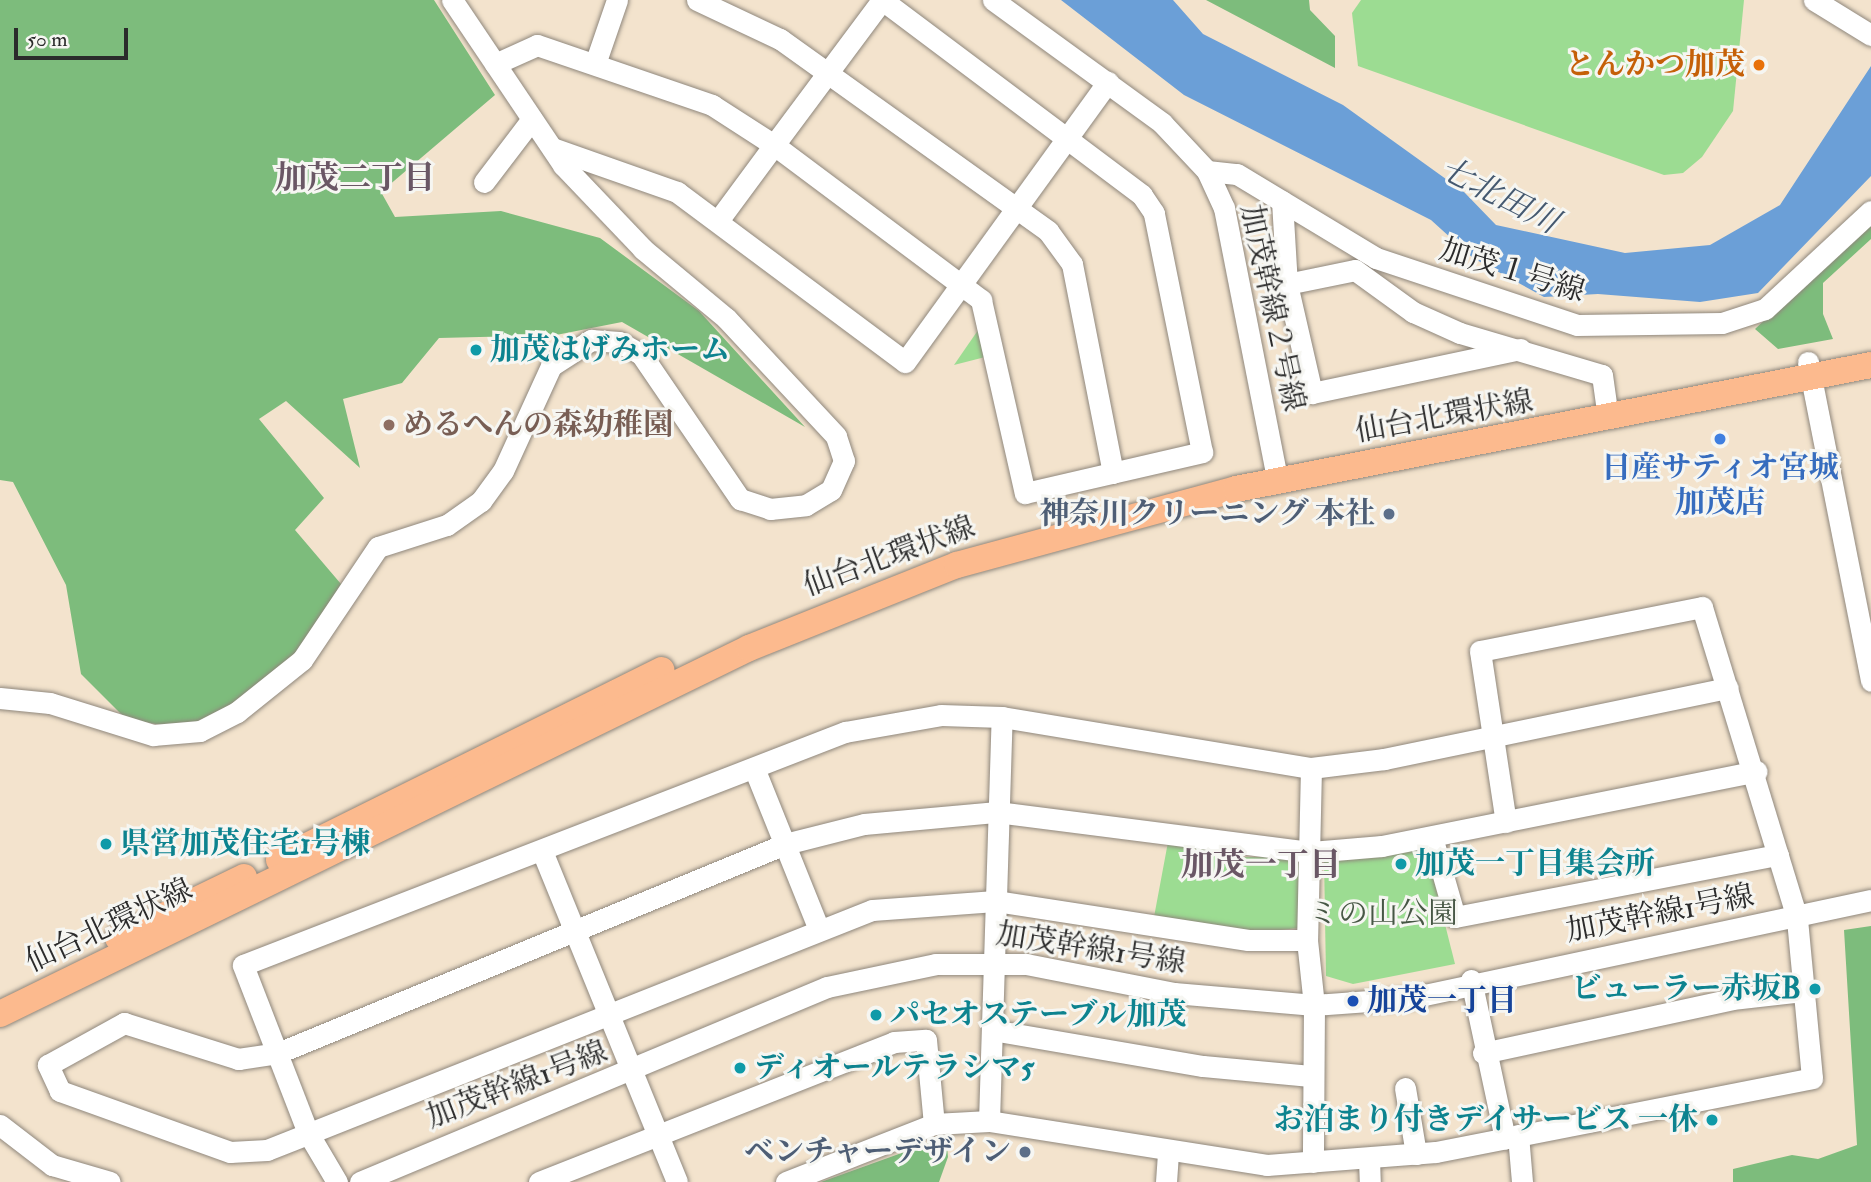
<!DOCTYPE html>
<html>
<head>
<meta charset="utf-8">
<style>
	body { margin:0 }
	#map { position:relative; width:1871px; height:1182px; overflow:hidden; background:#f3e3cd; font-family:"IM FELL Double Pica","Noto Serif JP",serif }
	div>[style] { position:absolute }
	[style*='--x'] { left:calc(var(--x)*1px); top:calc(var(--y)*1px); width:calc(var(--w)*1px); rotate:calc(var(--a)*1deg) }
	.green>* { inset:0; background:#9cdc92 }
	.forest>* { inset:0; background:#7dbc7c }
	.water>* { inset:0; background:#6b9fd7 }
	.roads { filter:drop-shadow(0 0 2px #8f877c) drop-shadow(0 0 2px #8f877c) }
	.minor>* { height:21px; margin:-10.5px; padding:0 10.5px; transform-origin:10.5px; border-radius:10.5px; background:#fff }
	.major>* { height:26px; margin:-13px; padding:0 13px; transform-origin:13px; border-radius:13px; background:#fcba8e }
	.dots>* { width:19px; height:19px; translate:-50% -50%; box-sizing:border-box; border:4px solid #f6f6f2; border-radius:50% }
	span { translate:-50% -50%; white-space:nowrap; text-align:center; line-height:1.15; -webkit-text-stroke:6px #f6f6f2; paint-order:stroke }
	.food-label { font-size:30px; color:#c56008; font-weight:700 }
	.right { translate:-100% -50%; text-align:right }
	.street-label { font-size:30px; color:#2b2b2b }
	.culture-label { font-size:30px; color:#0d838f; font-weight:700 }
	.left { translate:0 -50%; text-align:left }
	.education-label { font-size:30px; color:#785e54; font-weight:700 }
	.shop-label { font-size:30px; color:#366cbe; font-weight:700 }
	.service-label { font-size:30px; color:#4e5e75; font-weight:700 }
	.park-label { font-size:30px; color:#475745 }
	.transit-label { font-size:30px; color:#164399; font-weight:700 }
	.neighbourhood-label { font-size:32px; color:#6a5765; font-weight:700 }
	.water-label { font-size:32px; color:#455970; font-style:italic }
	.scale { position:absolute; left:14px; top:28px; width:114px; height:32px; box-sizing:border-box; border:4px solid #2b2b2b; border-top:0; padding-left:9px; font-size:21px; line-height:24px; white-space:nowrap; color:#2b2b2b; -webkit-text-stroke:5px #f6f6f2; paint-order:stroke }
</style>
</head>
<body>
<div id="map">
	<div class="green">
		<i style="clip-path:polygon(1361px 0,1744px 0,1733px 111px,1702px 157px,1683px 173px,1664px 175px,1358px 66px,1352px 13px)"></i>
		<i style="clip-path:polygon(985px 320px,993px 355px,954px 365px)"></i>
		<i style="clip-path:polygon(1168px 842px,1245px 857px,1294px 857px,1302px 867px,1298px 928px,1255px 933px,1154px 917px)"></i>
		<i style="clip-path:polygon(1426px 849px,1455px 964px,1353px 984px,1326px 976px,1324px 859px)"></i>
	</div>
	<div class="forest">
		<i style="clip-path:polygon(0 0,434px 0,495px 95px,381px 192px,395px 217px,501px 211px,600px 238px,699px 311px,805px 427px,622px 322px,556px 335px,439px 338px,402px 383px,343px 399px,360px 468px,286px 401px,259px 419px,324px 498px,295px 530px,341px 584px,299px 656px,237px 703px,186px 729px,126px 719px,81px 674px,66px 585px,13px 482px,0 480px)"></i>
		<i style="clip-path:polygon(1206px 0,1309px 0,1310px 10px,1335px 36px,1335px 68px)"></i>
		<i style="clip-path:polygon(1871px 219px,1871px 239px,1823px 283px,1823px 314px,1833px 339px,1778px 349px,1755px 329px)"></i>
		<i style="clip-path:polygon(1871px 926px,1871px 1182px,1733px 1182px,1733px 1169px,1792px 1155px,1818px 1159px,1857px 1145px,1844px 930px)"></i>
		<i style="clip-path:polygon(946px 1137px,948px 1157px,939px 1182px,821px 1182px)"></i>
	</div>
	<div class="water">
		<i style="clip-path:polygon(1061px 0,1173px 0,1203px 34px,1343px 105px,1464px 192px,1496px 225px,1625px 253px,1710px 245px,1780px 205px,1871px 66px,1871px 176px,1758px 293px,1700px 302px,1598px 294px,1544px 297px,1473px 258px,1431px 220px,1184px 95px)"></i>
	</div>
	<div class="roads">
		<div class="minor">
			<i style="--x:697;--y:0;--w:92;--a:25.2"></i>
			<i style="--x:780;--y:39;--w:330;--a:35.6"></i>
			<i style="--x:1048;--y:231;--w:41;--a:54"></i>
			<i style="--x:1072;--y:264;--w:213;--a:78.9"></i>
			<i style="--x:993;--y:0;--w:209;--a:36"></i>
			<i style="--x:1162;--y:123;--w:66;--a:46.8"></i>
			<i style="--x:1207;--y:171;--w:41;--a:65.3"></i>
			<i style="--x:1224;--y:208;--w:279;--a:78.9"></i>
			<i style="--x:1814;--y:0;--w:67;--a:31.6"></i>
			<i style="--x:596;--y:61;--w:65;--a:-71"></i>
			<i style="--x:495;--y:64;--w:46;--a:-24.3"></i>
			<i style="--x:537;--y:45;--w:185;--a:18.9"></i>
			<i style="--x:712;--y:105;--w:74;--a:32.8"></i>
			<i style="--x:774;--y:145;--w:259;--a:36.8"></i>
			<i style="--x:981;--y:300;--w:198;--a:77.2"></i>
			<i style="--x:1025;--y:493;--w:182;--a:-13"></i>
			<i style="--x:1202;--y:452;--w:244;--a:-101.4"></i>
			<i style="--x:1154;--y:213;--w:22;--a:-124"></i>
			<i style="--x:1142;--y:195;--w:325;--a:-143.1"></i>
			<i style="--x:882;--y:0;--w:181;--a:126.7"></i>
			<i style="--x:774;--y:145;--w:91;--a:126.5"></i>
			<i style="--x:552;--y:148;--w:133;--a:19.4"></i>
			<i style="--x:677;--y:192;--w:284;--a:36.7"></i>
			<i style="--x:905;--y:362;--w:346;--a:-54.1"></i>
			<i style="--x:1207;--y:171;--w:30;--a:6"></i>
			<i style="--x:1237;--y:174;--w:162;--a:31.1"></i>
			<i style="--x:1376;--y:258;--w:212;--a:18.4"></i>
			<i style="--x:1577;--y:325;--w:145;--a:-0.8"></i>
			<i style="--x:1722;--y:323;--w:45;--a:-18"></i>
			<i style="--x:1765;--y:309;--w:144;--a:-42.8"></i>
			<i style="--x:484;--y:182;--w:79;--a:-52.7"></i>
			<i style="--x:1282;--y:201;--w:83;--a:86.6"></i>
			<i style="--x:1287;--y:284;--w:112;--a:77.1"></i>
			<i style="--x:1312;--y:393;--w:213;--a:-11.9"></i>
			<i style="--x:1287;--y:284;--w:69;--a:-11.6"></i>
			<i style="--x:1355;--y:270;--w:72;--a:35.9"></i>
			<i style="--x:1413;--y:312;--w:51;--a:24.1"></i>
			<i style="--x:1460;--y:333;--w:148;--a:16.5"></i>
			<i style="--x:1602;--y:375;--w:28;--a:82"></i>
			<i style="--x:1808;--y:362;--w:325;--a:78.8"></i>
			<i style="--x:0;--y:698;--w:50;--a:5.7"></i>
			<i style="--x:50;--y:703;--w:108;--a:17.3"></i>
			<i style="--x:153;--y:735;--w:47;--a:-4.9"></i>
			<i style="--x:200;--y:731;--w:42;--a:-27.2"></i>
			<i style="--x:237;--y:712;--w:83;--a:-38.7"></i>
			<i style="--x:302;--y:660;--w:136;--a:-56.1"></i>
			<i style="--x:378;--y:547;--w:72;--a:-17.7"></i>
			<i style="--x:447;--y:525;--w:42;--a:-35.2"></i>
			<i style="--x:481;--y:501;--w:37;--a:-54"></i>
			<i style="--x:503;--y:471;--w:115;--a:-65.4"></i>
			<i style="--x:551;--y:366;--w:48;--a:-33"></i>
			<i style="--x:591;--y:340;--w:28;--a:4"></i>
			<i style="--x:619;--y:342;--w:25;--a:29"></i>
			<i style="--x:641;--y:354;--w:176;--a:55.7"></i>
			<i style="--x:740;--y:499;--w:32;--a:18"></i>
			<i style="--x:770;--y:509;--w:36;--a:-6"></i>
			<i style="--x:806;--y:505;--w:29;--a:-31"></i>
			<i style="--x:831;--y:490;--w:32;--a:-66"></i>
			<i style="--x:844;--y:461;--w:26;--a:-108"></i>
			<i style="--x:836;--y:436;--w:161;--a:-133"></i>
			<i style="--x:726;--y:318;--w:108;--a:-140.3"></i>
			<i style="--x:643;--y:249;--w:116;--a:-133.6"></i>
			<i style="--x:563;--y:165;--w:199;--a:-123.9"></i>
			<i style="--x:754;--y:768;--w:171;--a:68.1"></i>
			<i style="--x:1311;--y:768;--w:172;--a:91.3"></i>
			<i style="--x:1307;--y:940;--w:65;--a:83.9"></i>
			<i style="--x:1314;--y:1005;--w:157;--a:90.4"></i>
			<i style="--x:1432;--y:837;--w:83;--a:74"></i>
			<i style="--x:1455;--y:917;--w:329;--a:-10.9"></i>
			<i style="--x:542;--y:851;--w:357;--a:67.8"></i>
			<i style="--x:1307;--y:940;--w:59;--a:180"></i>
			<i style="--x:1248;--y:940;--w:256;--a:-171.2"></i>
			<i style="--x:995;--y:901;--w:123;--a:175.8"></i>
			<i style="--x:872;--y:910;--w:651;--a:158.36"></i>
			<i style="--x:267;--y:1150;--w:37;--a:177"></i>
			<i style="--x:230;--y:1152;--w:181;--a:-160.3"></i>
			<i style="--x:60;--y:1091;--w:29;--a:-115"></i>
			<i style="--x:48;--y:1065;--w:87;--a:-28.9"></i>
			<i style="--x:124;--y:1023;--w:120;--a:17.5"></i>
			<i style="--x:238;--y:1059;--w:40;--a:-8.5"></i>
			<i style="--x:278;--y:1053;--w:548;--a:-22.4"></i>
			<i style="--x:785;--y:844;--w:81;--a:-14.2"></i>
			<i style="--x:864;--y:824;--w:134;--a:-5.2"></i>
			<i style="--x:997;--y:812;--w:317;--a:7.3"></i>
			<i style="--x:1311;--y:852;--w:71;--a:-4.8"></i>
			<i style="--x:1382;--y:846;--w:382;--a:-11.3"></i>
			<i style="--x:1471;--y:980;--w:162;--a:77.9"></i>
			<i style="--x:992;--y:1030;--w:214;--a:9.7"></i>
			<i style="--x:1203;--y:1066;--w:108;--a:5.3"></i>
			<i style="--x:1483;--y:1053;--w:255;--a:-12.2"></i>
			<i style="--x:1732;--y:999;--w:71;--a:-6.4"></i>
			<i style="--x:1405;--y:1088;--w:67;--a:80.5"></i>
			<i style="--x:989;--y:1121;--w:404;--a:-88.2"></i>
			<i style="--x:0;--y:1125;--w:66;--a:37.6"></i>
			<i style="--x:52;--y:1165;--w:60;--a:16.3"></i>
			<i style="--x:1518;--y:1135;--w:47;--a:85.1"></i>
			<i style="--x:1369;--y:1159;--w:23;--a:88"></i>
			<i style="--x:337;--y:1182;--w:57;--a:-120.6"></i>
			<i style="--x:308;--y:1133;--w:180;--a:-111.2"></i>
			<i style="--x:243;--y:965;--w:646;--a:-21.16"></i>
			<i style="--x:845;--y:732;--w:97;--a:-10"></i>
			<i style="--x:941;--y:715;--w:61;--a:1.9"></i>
			<i style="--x:1002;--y:717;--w:313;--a:9.4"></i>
			<i style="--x:1311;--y:768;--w:74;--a:-7"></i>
			<i style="--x:1384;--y:759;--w:351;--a:-11.7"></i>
			<i style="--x:360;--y:1182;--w:506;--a:-22.66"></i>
			<i style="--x:827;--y:987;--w:111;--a:-11.9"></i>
			<i style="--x:936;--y:964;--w:90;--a:0"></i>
			<i style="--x:1026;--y:964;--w:151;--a:11.1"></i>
			<i style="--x:1174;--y:993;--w:141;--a:4.9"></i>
			<i style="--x:1314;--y:1005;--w:96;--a:-4.2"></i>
			<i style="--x:1410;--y:998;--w:471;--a:-12"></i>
			<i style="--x:539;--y:1182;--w:382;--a:-21.5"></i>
			<i style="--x:894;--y:1042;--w:32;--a:-4"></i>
			<i style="--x:926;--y:1040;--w:84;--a:84.6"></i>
			<i style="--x:786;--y:1182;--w:159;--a:-21.4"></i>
			<i style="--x:934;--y:1124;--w:55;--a:-3.1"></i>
			<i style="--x:989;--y:1121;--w:281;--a:9"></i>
			<i style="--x:1267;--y:1165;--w:169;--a:-4.4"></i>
			<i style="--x:1436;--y:1152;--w:383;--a:-11.1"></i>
			<i style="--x:1812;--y:1078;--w:161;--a:-95.4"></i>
			<i style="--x:1797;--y:918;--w:325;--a:-107"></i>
			<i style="--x:1702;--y:607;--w:226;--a:168.8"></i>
			<i style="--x:1480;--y:651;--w:173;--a:81.4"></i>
			<i style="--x:1166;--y:1182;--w:29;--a:-86"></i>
		</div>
		<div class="major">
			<i style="--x:279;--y:860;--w:427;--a:-26.4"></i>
			<i style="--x:118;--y:938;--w:140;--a:-25.8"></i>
			<i style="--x:0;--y:1014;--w:834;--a:-26.04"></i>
			<i style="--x:749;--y:648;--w:224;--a:-21.8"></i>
			<i style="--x:957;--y:565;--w:289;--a:-15.2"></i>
			<i style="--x:1236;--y:489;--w:647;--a:-11.05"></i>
		</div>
	</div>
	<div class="dots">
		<i style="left:1759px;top:65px;background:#e8710a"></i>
		<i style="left:476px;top:350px;background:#0f9aa8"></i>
		<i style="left:389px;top:425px;background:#8d6e63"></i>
		<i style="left:1720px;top:439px;background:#3f7fe0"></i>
		<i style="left:1389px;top:514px;background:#5c6f8a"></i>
		<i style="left:106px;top:844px;background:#0f9aa8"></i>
		<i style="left:1401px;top:864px;background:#0f9aa8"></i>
		<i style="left:1815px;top:989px;background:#0f9aa8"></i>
		<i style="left:1353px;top:1001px;background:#1a4fb4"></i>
		<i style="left:876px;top:1015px;background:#0f9aa8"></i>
		<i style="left:740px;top:1068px;background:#0f9aa8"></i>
		<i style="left:1712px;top:1120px;background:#0f9aa8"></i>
		<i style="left:1025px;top:1152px;background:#5c6f8a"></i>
	</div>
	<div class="food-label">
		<span class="right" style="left:1745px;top:65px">とんかつ加茂</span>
	</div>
	<div class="street-label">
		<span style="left:1512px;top:271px;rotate:17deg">加茂１号線</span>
		<span style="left:1272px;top:308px;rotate:78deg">加茂幹線２号線</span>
		<span style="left:1444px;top:417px;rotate:-10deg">仙台北環状線</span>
		<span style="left:889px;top:557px;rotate:-20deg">仙台北環状線</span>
		<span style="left:1660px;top:914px;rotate:-11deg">加茂幹線1号線</span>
		<span style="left:109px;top:926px;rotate:-25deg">仙台北環状線</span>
		<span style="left:1091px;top:949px;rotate:9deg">加茂幹線1号線</span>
		<span style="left:517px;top:1085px;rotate:-21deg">加茂幹線1号線</span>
	</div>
	<div class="culture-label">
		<span class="left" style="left:490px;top:350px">加茂はげみホーム</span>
		<span class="left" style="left:120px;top:844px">県営加茂住宅1号棟</span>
		<span class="left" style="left:1415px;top:864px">加茂一丁目集会所</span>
		<span class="right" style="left:1801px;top:989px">ビューラー赤坂B</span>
		<span class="left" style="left:890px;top:1015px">パセオステーブル加茂</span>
		<span class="left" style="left:754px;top:1068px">ディオールテラシマ5</span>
		<span class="right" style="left:1698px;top:1120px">お泊まり付きデイサービス 一休</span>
	</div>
	<div class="education-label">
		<span class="left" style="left:403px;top:425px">めるへんの森幼稚園</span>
	</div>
	<div class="shop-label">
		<span style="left:1720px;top:485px">日産サティオ宮城<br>加茂店</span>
	</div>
	<div class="service-label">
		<span class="right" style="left:1375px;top:514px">神奈川クリーニング 本社</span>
		<span class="right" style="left:1011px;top:1152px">ベンチャーデザイン</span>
	</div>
	<div class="park-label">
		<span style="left:1383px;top:914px">ミの山公園</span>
	</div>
	<div class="transit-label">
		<span class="left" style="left:1367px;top:1001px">加茂一丁目</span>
	</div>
	<div class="neighbourhood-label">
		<span style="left:355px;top:178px">加茂二丁目</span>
		<span style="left:1261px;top:865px">加茂一丁目</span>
	</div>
	<div class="water-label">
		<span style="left:1499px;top:196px;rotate:27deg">七北田川</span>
	</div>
	<div class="scale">50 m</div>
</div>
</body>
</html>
